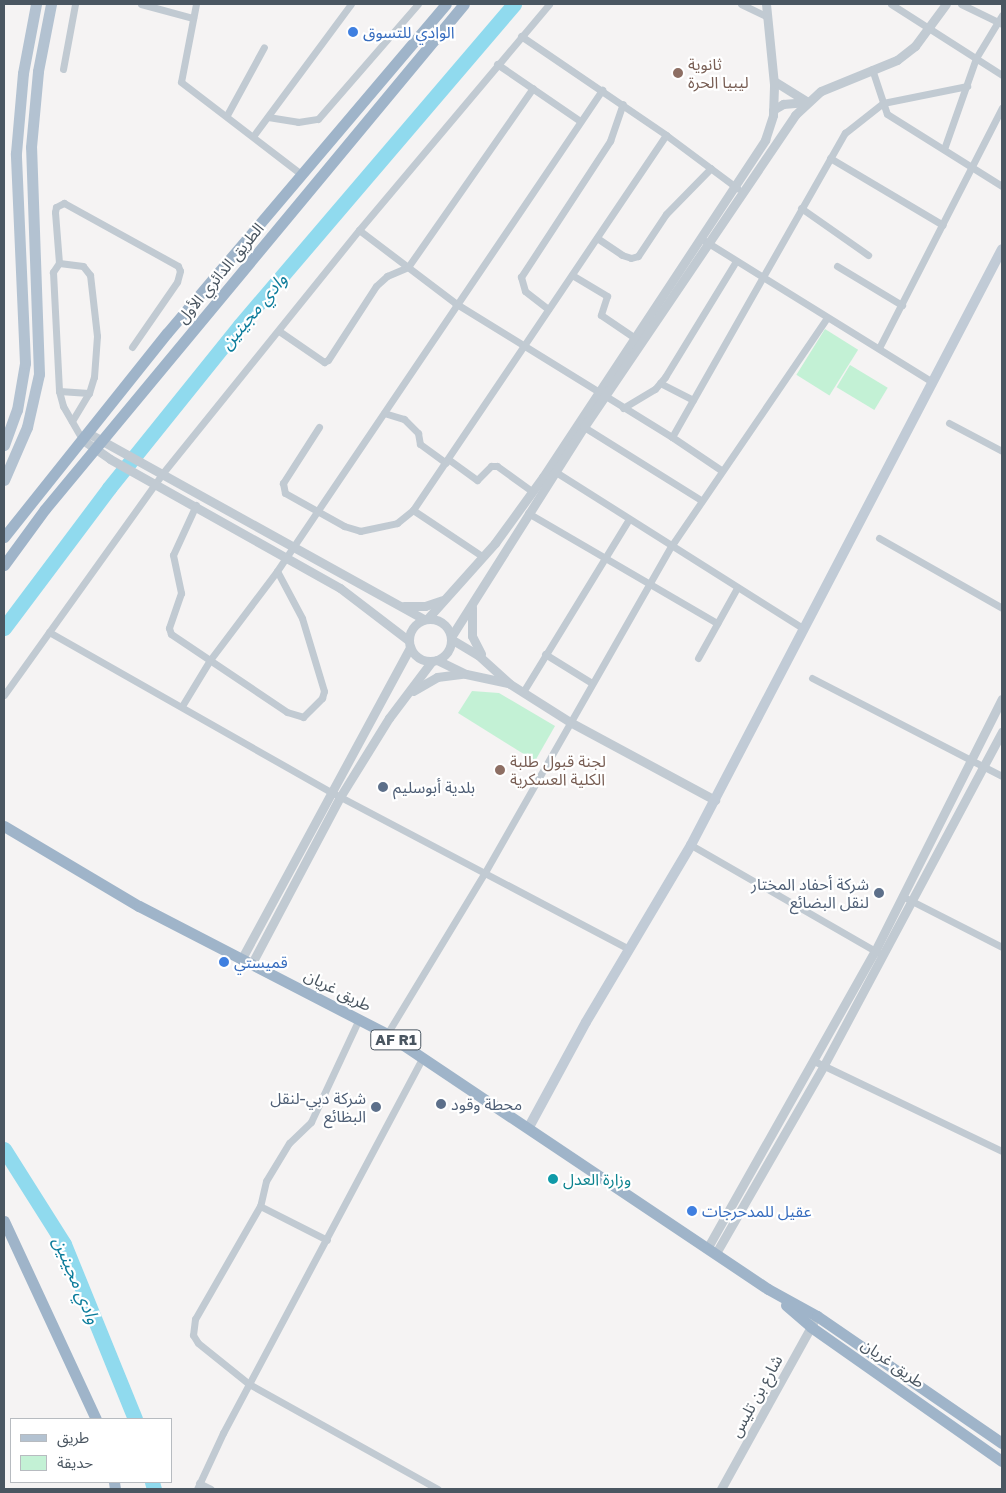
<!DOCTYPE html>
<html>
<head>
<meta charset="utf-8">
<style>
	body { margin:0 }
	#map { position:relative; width:1006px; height:1493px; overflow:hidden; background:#f5f3f3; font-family:"Golos Text","Noto Sans Arabic",sans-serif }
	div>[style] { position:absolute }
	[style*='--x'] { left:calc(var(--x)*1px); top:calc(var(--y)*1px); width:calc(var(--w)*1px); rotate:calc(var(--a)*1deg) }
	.green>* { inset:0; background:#c3f1d5; transform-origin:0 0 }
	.river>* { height:15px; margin:-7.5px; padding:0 7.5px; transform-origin:7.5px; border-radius:7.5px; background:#90daee }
	.minor>* { height:7px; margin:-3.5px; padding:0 3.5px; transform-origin:3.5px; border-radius:3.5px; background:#c1cad2 }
	.tertiary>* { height:9px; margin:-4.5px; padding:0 4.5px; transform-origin:4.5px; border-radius:4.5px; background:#c1cad2 }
	.tertiary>.ring { margin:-4.5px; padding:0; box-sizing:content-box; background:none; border:9px solid #c1cad2; border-radius:50% }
	.secondary>* { height:10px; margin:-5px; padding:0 5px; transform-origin:5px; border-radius:5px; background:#c1cbd6 }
	.primary>* { height:11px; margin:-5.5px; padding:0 5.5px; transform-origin:5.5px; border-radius:5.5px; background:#b3c2d1 }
	.trunk>* { height:11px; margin:-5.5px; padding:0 5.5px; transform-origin:5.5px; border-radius:5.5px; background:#9fb4c9 }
	.dots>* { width:14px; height:14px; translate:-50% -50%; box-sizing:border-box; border:2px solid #fff; border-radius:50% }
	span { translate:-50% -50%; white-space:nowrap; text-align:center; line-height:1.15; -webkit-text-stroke:4.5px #fff; paint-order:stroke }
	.shield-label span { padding:1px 4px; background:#fff; border:1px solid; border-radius:4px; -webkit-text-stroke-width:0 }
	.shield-label { font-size:15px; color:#4a5661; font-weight:700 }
	.shop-label { font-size:16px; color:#366cbe }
	.left { translate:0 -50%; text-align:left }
	.education-label { font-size:16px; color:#785e54 }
	.street-label { font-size:16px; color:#4a5661 }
	.service-label { font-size:16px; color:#4e5e75 }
	.right { translate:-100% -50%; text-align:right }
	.culture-label { font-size:16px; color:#0d838f }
	.water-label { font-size:18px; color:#0c7c9b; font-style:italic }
	.frame { position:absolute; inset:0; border:5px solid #4a5661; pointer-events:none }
	.legend { position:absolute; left:10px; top:1418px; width:162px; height:65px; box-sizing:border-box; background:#fff; border:1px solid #b7bbc0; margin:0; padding:6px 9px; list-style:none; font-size:15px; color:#4a5661 }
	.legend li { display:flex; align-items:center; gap:10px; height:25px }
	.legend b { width:25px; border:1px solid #b7bbc0 }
</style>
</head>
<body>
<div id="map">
	<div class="green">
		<i style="left:825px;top:329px;width:39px;height:54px;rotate:32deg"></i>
		<i style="left:850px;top:365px;width:44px;height:26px;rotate:31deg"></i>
		<i style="clip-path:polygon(472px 691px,499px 693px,555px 726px,535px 761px,458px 713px)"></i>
	</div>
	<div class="river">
		<i style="--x:4;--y:628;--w:175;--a:-53.1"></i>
		<i style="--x:109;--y:488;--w:209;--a:-51.2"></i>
		<i style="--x:240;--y:325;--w:422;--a:-49.5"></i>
		<i style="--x:4;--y:1149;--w:112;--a:57.7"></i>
		<i style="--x:64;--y:1244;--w:189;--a:67.9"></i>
		<i style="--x:152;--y:1482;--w:7;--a:74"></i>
	</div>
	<div class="minor">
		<i style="--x:141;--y:4;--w:54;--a:15.1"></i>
		<i style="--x:196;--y:4;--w:79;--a:100.9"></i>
		<i style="--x:181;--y:82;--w:153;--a:37.5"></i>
		<i style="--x:741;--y:4;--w:28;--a:26"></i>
		<i style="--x:891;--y:4;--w:132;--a:32.6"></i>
		<i style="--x:961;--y:4;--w:46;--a:26"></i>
		<i style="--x:521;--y:36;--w:176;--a:34.3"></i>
		<i style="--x:666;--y:135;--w:89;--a:36.7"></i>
		<i style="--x:497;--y:64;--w:101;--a:34.5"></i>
		<i style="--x:63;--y:69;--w:66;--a:-79.5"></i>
		<i style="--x:872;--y:69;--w:47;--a:71.6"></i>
		<i style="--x:887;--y:114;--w:136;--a:32.1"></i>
		<i style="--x:227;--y:115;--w:77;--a:-61.4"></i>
		<i style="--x:268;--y:117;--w:30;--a:9"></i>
		<i style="--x:298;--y:122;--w:20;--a:-9"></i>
		<i style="--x:318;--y:119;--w:152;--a:-49"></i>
		<i style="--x:254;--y:135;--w:163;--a:-53.5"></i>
		<i style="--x:944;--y:149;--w:96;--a:-70.6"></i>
		<i style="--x:976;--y:58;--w:50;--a:-58.8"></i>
		<i style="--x:830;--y:158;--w:131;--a:30.7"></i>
		<i style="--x:801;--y:208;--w:82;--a:35"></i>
		<i style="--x:359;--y:230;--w:121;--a:37.2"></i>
		<i style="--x:455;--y:303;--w:255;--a:31.7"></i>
		<i style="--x:672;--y:437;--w:350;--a:-60.4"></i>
		<i style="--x:845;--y:133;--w:48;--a:-38.3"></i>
		<i style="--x:883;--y:103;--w:86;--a:-11.4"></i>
		<i style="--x:597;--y:238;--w:30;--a:34"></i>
		<i style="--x:622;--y:255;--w:9;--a:18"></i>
		<i style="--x:631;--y:258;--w:7;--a:-16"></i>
		<i style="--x:638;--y:256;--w:50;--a:-56.3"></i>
		<i style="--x:666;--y:214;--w:64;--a:-45.6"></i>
		<i style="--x:705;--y:241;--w:267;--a:31.8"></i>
		<i style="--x:59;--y:263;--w:51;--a:-94.5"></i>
		<i style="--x:55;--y:212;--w:5;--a:-79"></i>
		<i style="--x:56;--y:207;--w:9;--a:-27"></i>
		<i style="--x:64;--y:203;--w:130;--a:28.9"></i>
		<i style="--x:178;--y:266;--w:5;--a:68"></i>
		<i style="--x:180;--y:271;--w:11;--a:105"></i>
		<i style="--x:177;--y:282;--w:79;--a:124.7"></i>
		<i style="--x:837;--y:266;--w:76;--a:31"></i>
		<i style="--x:572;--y:275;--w:41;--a:31"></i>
		<i style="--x:607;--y:296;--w:20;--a:108"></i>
		<i style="--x:601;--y:315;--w:41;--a:34.1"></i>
		<i style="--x:548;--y:309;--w:29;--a:-142"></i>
		<i style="--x:525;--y:291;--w:15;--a:-106"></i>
		<i style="--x:521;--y:277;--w:163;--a:-56.8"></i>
		<i style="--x:610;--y:141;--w:39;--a:-71"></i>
		<i style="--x:279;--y:331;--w:55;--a:34.6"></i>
		<i style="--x:324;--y:362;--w:4;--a:-27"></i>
		<i style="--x:328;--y:360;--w:88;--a:-57"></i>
		<i style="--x:376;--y:286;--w:15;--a:-42"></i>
		<i style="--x:387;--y:276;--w:23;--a:-23"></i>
		<i style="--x:408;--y:267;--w:218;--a:-55.1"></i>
		<i style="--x:879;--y:348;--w:270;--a:-62.9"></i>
		<i style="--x:660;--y:383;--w:37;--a:27"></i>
		<i style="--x:59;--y:391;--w:30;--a:4"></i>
		<i style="--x:623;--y:408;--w:37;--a:-31"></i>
		<i style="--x:655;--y:389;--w:16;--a:-50"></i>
		<i style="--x:665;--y:377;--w:136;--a:-58.5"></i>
		<i style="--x:384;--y:413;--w:21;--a:17"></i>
		<i style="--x:404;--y:419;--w:20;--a:45"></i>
		<i style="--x:418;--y:433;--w:11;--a:80"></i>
		<i style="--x:420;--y:444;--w:32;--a:36"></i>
		<i style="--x:72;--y:421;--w:33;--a:-59"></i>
		<i style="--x:89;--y:393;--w:17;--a:-73"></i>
		<i style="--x:94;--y:377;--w:41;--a:-85.8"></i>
		<i style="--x:97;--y:336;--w:61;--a:-96.5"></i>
		<i style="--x:90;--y:275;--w:11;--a:-128"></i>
		<i style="--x:83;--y:266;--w:24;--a:-173"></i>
		<i style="--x:59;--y:263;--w:11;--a:124"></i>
		<i style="--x:53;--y:272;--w:119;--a:87.1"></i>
		<i style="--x:59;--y:391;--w:16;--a:75"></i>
		<i style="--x:63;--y:406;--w:39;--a:60"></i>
		<i style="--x:949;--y:423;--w:60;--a:27.8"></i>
		<i style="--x:319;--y:427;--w:67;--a:122.7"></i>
		<i style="--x:283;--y:483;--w:10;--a:79"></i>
		<i style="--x:285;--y:493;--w:68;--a:29.2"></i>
		<i style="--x:344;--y:526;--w:17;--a:17"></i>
		<i style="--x:360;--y:531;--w:38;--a:-12"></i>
		<i style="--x:397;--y:523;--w:21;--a:-39"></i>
		<i style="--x:413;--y:510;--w:452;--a:-56"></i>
		<i style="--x:584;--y:427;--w:138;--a:32"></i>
		<i style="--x:672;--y:437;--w:59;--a:34"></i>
		<i style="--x:448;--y:459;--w:36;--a:36"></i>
		<i style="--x:477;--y:480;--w:20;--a:-45"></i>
		<i style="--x:491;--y:466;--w:6;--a:0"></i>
		<i style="--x:497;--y:466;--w:44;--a:35.8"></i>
		<i style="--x:551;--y:469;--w:299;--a:32.3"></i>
		<i style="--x:196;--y:505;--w:55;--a:114.7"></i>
		<i style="--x:173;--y:555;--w:39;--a:78"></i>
		<i style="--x:181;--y:593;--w:37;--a:109"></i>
		<i style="--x:169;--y:628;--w:6;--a:72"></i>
		<i style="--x:171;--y:634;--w:140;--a:33.9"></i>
		<i style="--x:287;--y:712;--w:17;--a:17"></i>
		<i style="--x:303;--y:717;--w:27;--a:-45"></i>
		<i style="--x:322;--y:698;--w:7;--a:-74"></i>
		<i style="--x:324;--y:691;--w:76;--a:-106.8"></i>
		<i style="--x:302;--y:618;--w:53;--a:-118"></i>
		<i style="--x:413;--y:510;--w:83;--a:33.7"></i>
		<i style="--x:528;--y:513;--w:219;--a:30.2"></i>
		<i style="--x:879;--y:538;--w:142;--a:29.6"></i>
		<i style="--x:49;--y:632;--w:324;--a:29.6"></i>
		<i style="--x:331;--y:792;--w:337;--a:27.8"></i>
		<i style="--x:545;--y:654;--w:55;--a:31.7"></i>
		<i style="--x:698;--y:658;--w:80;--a:-60.9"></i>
		<i style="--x:812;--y:678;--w:214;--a:27.3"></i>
		<i style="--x:523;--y:692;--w:203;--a:-58.5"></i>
		<i style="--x:4;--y:695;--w:272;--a:-54.4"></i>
		<i style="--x:162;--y:474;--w:314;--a:-51.1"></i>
		<i style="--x:359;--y:230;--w:295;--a:-49.9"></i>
		<i style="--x:182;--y:706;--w:54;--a:-58.7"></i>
		<i style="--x:210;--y:660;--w:111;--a:-53"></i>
		<i style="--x:277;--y:571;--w:581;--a:-55.95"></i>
		<i style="--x:691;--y:845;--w:217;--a:29.9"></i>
		<i style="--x:902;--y:896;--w:112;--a:27"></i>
		<i style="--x:359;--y:1019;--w:114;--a:115"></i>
		<i style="--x:311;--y:1122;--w:30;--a:136"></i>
		<i style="--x:289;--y:1143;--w:44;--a:121.2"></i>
		<i style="--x:266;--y:1181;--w:26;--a:103"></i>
		<i style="--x:260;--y:1206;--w:130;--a:119.9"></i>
		<i style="--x:195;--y:1319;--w:16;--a:97"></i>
		<i style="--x:193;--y:1335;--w:9;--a:58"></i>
		<i style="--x:198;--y:1343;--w:65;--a:38.8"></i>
		<i style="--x:249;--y:1384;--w:216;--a:29.1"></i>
		<i style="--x:387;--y:1034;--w:187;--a:-58.8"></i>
		<i style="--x:484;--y:874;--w:379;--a:-60.3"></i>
		<i style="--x:672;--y:545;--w:275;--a:-55.7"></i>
		<i style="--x:814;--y:1061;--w:208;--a:25.6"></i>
		<i style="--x:260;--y:1206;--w:75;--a:26.9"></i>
		<i style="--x:199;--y:1483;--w:13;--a:27"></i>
		<i style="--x:197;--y:1489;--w:62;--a:-65.1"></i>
		<i style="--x:223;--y:1433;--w:425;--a:-62"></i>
	</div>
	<div class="tertiary">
		<i style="--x:774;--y:81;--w:39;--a:32"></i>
		<i style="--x:773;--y:110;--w:12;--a:-31"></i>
		<i style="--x:783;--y:104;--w:24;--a:-5"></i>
		<i style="--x:88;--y:433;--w:383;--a:29"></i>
		<i style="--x:83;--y:440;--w:33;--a:35"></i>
		<i style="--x:110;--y:459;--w:264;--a:29.3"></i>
		<i style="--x:340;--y:588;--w:86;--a:37.4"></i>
		<i style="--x:404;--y:606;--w:21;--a:0"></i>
		<i style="--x:425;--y:606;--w:18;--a:-19"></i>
		<i style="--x:472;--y:607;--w:29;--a:90"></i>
		<i style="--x:472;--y:636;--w:20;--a:63"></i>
		<i style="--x:428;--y:618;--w:101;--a:-48.2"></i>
		<i style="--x:495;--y:543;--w:82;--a:-54"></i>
		<i style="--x:543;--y:477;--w:404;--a:-56.6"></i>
		<i style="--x:765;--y:140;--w:26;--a:-72"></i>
		<i style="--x:773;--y:115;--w:31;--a:-88"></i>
		<i style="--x:774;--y:84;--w:80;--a:-95.7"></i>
		<i class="ring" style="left:409px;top:619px;width:33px;height:33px"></i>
		<i style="--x:451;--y:637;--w:249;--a:-57.7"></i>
		<i style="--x:584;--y:427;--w:377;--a:-55.9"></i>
		<i style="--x:795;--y:115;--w:35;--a:-43"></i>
		<i style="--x:821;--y:91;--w:82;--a:-22.2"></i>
		<i style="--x:897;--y:60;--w:23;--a:-38"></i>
		<i style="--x:915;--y:46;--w:52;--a:-53.6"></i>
		<i style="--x:451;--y:639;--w:31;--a:31"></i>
		<i style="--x:478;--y:655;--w:43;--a:42.2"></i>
		<i style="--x:510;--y:684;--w:71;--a:32.3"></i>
		<i style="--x:570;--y:722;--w:165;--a:28.3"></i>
		<i style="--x:437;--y:660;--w:32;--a:26"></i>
		<i style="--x:466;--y:674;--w:43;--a:12.1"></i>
		<i style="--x:413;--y:691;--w:28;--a:-30"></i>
		<i style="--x:437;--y:677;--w:26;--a:-7"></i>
		<i style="--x:241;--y:960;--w:356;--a:-61.6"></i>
		<i style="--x:251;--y:965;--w:190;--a:-62.1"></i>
		<i style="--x:340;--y:797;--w:93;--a:-58.2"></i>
		<i style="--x:389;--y:718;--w:71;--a:-53"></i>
		<i style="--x:708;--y:1247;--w:340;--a:-60.6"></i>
		<i style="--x:875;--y:951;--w:282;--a:-63.3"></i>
		<i style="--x:716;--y:1253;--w:217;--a:-60.1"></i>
		<i style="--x:824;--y:1065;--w:378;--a:-61.9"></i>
		<i style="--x:721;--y:1489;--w:190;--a:-61"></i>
	</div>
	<div class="secondary">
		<i style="--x:529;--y:1127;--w:119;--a:-61.5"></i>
		<i style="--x:586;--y:1022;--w:206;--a:-59.3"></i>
		<i style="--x:691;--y:845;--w:672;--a:-62.44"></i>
	</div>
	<div class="primary">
		<i style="--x:4;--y:445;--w:37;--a:-70"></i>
		<i style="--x:17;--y:410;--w:48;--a:-80.3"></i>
		<i style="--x:25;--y:363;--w:210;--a:-92.5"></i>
		<i style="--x:16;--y:153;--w:80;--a:-85"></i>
		<i style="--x:23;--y:73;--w:70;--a:-79.3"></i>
		<i style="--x:4;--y:480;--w:58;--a:-66.5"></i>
		<i style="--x:27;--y:427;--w:54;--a:-77.2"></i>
		<i style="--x:39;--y:374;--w:227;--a:-92"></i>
		<i style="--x:31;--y:147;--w:76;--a:-84.7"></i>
		<i style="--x:38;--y:71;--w:68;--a:-79"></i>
	</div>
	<div class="trunk">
		<i style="--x:4;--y:537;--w:261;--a:-51.4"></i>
		<i style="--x:167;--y:333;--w:431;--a:-49.7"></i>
		<i style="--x:4;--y:565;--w:69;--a:-53.8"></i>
		<i style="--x:45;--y:509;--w:656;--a:-50.32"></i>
		<i style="--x:4;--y:826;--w:157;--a:30.7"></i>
		<i style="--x:139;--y:906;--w:279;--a:27.3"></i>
		<i style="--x:387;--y:1034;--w:458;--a:33.8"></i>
		<i style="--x:768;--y:1289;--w:56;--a:28.9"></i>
		<i style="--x:817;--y:1316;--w:224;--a:34.5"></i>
		<i style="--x:4;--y:1221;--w:218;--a:65.1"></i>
		<i style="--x:786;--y:1305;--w:33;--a:41"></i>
		<i style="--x:811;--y:1327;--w:233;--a:35.1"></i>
		<i style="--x:114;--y:1482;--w:7;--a:82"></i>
	</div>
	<div class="dots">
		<i style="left:353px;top:32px;background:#3f7fe0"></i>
		<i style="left:678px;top:73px;background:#8d6e63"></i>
		<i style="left:500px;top:770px;background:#8d6e63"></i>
		<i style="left:383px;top:787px;background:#5c6f8a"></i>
		<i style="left:879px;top:893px;background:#5c6f8a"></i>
		<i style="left:224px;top:962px;background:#3f7fe0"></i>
		<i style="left:441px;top:1104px;background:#5c6f8a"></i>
		<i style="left:376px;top:1107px;background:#5c6f8a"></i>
		<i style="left:553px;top:1179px;background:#0f9aa8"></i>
		<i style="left:692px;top:1211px;background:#3f7fe0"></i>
	</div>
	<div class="shield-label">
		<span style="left:396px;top:1040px">AF R1</span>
	</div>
	<div class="shop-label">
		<span class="left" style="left:363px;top:32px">الوادي للتسوق</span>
		<span class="left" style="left:234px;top:962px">قميستي</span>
		<span class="left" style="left:702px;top:1211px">عقيل للمدحرجات</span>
	</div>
	<div class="education-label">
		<span class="left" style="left:688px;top:73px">ثانوية<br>ليبيا الحرة</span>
		<span class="left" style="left:510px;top:770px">لجنة قبول طلبة<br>الكلية العسكرية</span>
	</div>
	<div class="street-label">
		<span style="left:220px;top:273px;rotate:-50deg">الطريق الدائري الأول</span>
		<span style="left:338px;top:990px;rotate:27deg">طريق غريان</span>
		<span style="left:893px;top:1363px;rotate:35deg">طريق غريان</span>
		<span style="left:756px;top:1396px;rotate:-61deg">شارع بن تليس</span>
	</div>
	<div class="service-label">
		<span class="left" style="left:393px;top:787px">بلدية أبوسليم</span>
		<span class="right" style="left:869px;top:893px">شركة أحفاد المختار<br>لنقل البضائع</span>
		<span class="right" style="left:366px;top:1107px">شركة دبي-لنقل<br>البظائع</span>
		<span class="left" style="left:451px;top:1104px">محطة وقود</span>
	</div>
	<div class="culture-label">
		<span class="left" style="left:563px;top:1179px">وزارة العدل</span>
	</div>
	<div class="water-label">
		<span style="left:253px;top:311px;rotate:-50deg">وادي مجينين</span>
		<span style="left:77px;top:1280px;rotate:67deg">وادي مجينين</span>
	</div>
	<div class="frame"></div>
	<ul class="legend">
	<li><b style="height:6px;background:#b3c2d1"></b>طريق</li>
	<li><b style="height:14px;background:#c3f1d5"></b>حديقة</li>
	</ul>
</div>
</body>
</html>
